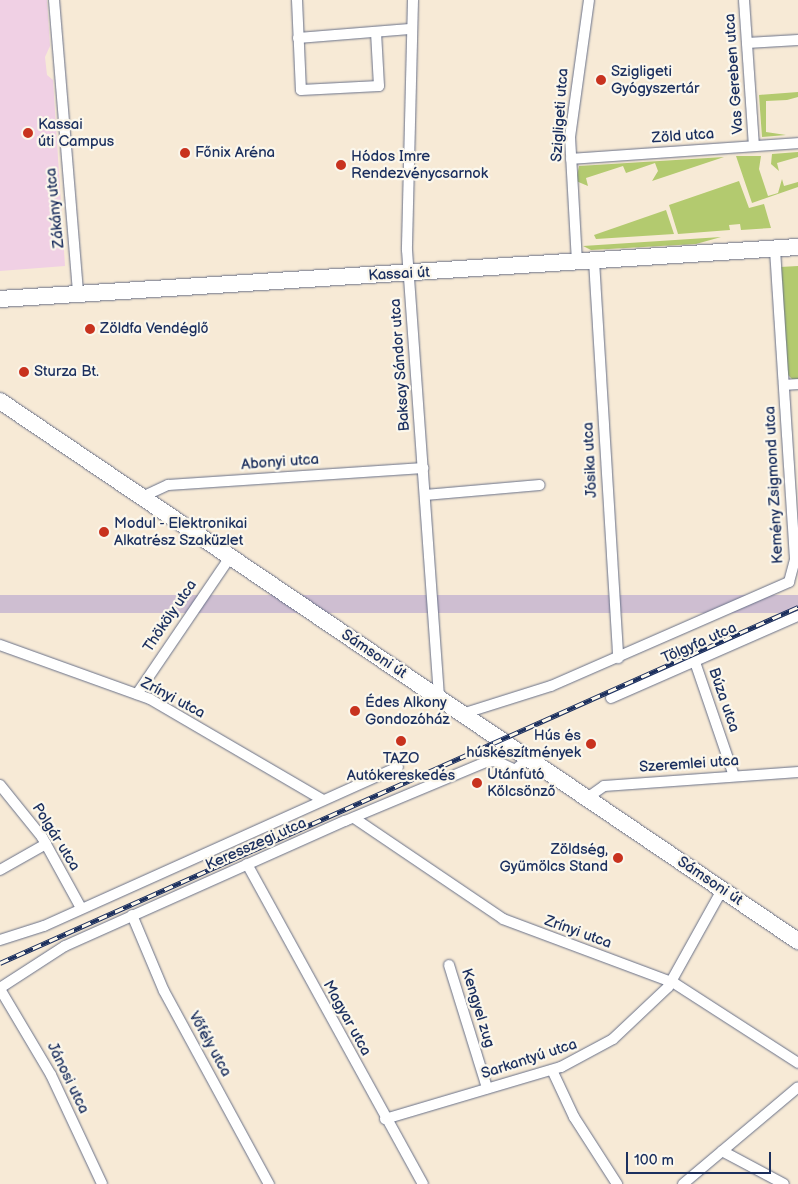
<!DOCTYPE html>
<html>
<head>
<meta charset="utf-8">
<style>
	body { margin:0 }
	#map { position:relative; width:798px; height:1184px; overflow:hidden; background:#f7ead6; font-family:"Balsamiq Sans",sans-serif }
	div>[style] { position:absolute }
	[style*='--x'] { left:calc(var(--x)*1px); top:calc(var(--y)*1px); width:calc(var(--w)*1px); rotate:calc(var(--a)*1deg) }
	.built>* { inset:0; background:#f0d0e4 }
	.industrial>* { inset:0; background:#cebed1; transform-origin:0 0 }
	.green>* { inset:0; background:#b3ca6f }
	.roads { filter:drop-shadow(0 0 1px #687088) drop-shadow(0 0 1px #687088) }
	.street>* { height:10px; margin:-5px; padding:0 5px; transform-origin:5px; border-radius:5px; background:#fff }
	.primary>* { height:16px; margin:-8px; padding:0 8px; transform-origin:8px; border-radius:8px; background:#fff }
	.rail>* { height:5px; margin-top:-2.5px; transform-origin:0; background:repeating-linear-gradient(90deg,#fbf7ec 0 9px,#1b2f5e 0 18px); box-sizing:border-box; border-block:1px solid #1b2f5e }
	.dots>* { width:14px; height:14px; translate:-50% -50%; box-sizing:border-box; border:2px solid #fbf7ec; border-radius:50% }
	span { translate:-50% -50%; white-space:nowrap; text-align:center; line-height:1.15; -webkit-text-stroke:4.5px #fbf7ec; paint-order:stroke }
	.poi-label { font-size:15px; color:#1b2f5e }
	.left { translate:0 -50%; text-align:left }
	.right { translate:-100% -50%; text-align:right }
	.street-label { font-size:15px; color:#1b2f5e }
	.scale { position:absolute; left:626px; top:1152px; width:145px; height:22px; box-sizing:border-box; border:2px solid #1b2f5e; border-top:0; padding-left:6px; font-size:15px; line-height:18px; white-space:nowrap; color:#1b2f5e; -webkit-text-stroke:4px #fbf7ec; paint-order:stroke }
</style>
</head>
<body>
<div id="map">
	<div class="built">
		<i style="clip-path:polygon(0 0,47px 0,50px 46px,45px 57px,47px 75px,53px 80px,65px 266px,0 271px)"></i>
	</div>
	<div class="industrial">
		<i style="left:798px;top:595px;width:18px;height:873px;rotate:90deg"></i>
	</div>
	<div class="green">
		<i style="clip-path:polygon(798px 92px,798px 97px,787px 100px,766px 101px,766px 132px,786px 135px,762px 137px,759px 95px)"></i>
		<i style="clip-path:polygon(798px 152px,798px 157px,777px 163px,779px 171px,771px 164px,772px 154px)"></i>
		<i style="clip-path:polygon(736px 156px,761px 156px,759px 169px,768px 196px,778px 193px,782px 179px,784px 186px,798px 182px,798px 187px,752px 203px)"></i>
		<i style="clip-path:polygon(724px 157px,652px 181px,658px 171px,655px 163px,626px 173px,623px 166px,586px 178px,588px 186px,576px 181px,579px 166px)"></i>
		<i style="clip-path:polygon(739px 181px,749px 208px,764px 204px,771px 228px,741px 230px,740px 224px,729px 225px,730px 230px,678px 234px,669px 205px)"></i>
		<i style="clip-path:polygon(666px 210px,674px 234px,596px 239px,594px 235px)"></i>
		<i style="clip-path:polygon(721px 237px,696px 244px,591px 250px,583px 246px)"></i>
		<i style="clip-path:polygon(798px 266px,798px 380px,792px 379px,787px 374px,780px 267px)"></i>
	</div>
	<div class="roads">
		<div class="street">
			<i style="--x:54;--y:0;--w:295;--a:85.3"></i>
			<i style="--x:297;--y:0;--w:90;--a:87.5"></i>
			<i style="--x:301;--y:90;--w:78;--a:-2.9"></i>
			<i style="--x:379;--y:86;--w:54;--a:-93.2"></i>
			<i style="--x:413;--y:0;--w:250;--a:91.4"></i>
			<i style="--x:407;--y:250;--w:449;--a:85.9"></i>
			<i style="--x:744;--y:0;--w:146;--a:86.1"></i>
			<i style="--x:298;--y:38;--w:112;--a:-4.6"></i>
			<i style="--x:747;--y:43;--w:51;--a:-3.4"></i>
			<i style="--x:571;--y:159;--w:228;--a:-4"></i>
			<i style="--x:594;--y:261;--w:398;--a:86.5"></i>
			<i style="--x:577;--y:262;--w:125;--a:-93.2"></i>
			<i style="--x:570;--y:137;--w:138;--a:-82.1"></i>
			<i style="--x:784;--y:385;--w:14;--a:-4"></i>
			<i style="--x:425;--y:495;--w:115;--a:-5"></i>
			<i style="--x:142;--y:497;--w:29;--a:-25"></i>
			<i style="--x:168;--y:485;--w:256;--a:-3.8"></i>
			<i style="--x:0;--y:645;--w:159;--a:19.8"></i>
			<i style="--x:150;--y:699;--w:200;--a:30.3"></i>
			<i style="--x:695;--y:662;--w:120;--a:71.1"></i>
			<i style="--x:137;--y:694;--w:166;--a:-55.8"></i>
			<i style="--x:611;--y:698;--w:204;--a:-23.7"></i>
			<i style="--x:462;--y:714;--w:93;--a:-17.5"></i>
			<i style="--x:551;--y:686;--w:260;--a:-23.6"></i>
			<i style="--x:789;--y:582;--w:24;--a:-75"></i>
			<i style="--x:795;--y:559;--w:311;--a:-93.7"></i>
			<i style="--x:0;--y:785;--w:67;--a:51.1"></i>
			<i style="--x:42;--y:837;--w:81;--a:61.2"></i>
			<i style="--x:587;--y:798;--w:21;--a:-35"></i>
			<i style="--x:604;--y:786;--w:195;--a:-4.1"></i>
			<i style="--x:354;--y:818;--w:180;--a:34.1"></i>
			<i style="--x:503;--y:919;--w:183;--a:20.5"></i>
			<i style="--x:674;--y:983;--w:148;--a:32.8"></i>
			<i style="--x:247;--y:864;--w:365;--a:61.2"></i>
			<i style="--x:0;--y:870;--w:53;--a:-29.5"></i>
			<i style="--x:132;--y:915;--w:82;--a:67.2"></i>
			<i style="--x:164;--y:991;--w:220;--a:61.5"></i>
			<i style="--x:0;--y:940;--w:46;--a:-17.7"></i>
			<i style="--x:44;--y:926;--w:388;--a:-24.2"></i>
			<i style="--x:449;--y:965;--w:129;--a:72.8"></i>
			<i style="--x:0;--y:988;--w:77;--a:-32.9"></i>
			<i style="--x:65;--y:946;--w:307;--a:-24.1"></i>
			<i style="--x:345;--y:821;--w:153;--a:-22.7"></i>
			<i style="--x:486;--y:762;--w:10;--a:-6"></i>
			<i style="--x:496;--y:761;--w:21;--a:25"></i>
			<i style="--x:515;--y:770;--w:18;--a:-41"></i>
			<i style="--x:0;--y:989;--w:100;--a:59.3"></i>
			<i style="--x:51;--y:1075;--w:120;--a:64.9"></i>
			<i style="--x:552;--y:1070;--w:52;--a:64.9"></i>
			<i style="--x:574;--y:1117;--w:80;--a:57.3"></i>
			<i style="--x:385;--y:1119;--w:184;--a:-16.5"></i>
			<i style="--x:561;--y:1067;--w:59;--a:-28.3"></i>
			<i style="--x:613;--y:1039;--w:76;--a:-43.4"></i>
			<i style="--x:668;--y:987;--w:111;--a:-60.9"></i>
			<i style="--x:722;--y:1151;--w:70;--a:28"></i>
			<i style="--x:683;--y:1184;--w:150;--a:-40.1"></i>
		</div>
		<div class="primary">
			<i style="--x:0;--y:299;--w:800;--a:-3.73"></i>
			<i style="--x:0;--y:401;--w:964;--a:34.09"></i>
		</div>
	</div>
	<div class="rail">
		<i style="--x:0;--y:963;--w:874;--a:-24.04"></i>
	</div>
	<div class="dots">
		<i style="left:601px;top:80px;background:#c8321e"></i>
		<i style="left:28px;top:133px;background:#c8321e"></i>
		<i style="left:185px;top:153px;background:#c8321e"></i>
		<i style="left:341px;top:165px;background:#c8321e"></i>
		<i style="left:90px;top:329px;background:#c8321e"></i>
		<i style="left:24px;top:372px;background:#c8321e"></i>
		<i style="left:104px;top:532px;background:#c8321e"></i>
		<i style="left:355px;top:711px;background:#c8321e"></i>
		<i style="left:401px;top:741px;background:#c8321e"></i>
		<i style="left:591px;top:744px;background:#c8321e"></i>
		<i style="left:477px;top:783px;background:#c8321e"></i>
		<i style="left:618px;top:858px;background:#c8321e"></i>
	</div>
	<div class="poi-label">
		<span class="left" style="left:611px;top:80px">Szigligeti<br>Gyógyszertár</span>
		<span class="left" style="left:38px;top:133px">Kassai<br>úti Campus</span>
		<span class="left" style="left:195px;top:153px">Főnix Aréna</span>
		<span class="left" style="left:351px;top:165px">Hódos Imre<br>Rendezvénycsarnok</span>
		<span class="left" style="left:100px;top:329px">Zöldfa Vendéglő</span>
		<span class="left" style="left:34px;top:372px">Sturza Bt.</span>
		<span class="left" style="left:114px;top:532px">Modul - Elektronikai<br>Alkatrész Szaküzlet</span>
		<span class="left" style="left:365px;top:711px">Édes Alkony<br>Gondozóház</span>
		<span class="right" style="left:581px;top:744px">Hús és<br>húskészítmények</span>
		<span style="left:401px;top:767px">TAZO<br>Autókereskedés</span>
		<span class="left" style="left:487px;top:783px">Utánfutó<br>Kölcsönző</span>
		<span class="right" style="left:608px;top:858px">Zöldség,<br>Gyümölcs Stand</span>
	</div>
	<div class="street-label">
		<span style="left:734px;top:74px;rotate:-94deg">Vas Gereben utca</span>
		<span style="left:560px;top:115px;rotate:-86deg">Szigligeti utca</span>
		<span style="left:683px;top:136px;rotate:-4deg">Zöld utca</span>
		<span style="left:55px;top:208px;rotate:-96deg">Zákány utca</span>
		<span style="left:399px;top:274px;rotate:-3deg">Kassai út</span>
		<span style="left:400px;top:365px;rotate:-94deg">Baksay Sándor utca</span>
		<span style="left:590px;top:460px;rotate:-93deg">Jósika utca</span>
		<span style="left:280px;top:462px;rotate:-4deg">Abonyi utca</span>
		<span style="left:774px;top:485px;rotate:-93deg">Kemény Zsigmond utca</span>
		<span style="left:170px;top:616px;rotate:-56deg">Thököly utca</span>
		<span style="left:699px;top:643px;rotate:-24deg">Tölgyfa utca</span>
		<span style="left:374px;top:654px;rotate:34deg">Sámsoni út</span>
		<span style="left:173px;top:698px;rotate:28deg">Zrínyi utca</span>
		<span style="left:724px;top:700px;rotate:71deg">Búza utca</span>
		<span style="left:689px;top:764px;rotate:-4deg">Szeremlei utca</span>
		<span style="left:56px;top:837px;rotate:58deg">Polgár utca</span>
		<span style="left:256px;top:844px;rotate:-24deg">Keresszegi utca</span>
		<span style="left:710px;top:881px;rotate:34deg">Sámsoni út</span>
		<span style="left:578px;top:932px;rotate:20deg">Zrínyi utca</span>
		<span style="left:478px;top:1008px;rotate:73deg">Kengyel zug</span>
		<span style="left:347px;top:1018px;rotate:61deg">Magyar utca</span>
		<span style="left:210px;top:1044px;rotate:61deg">Vőfély utca</span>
		<span style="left:529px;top:1059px;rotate:-18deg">Sarkantyú utca</span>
		<span style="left:68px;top:1078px;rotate:64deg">Jánosi utca</span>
	</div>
	<div class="scale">100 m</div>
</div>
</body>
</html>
